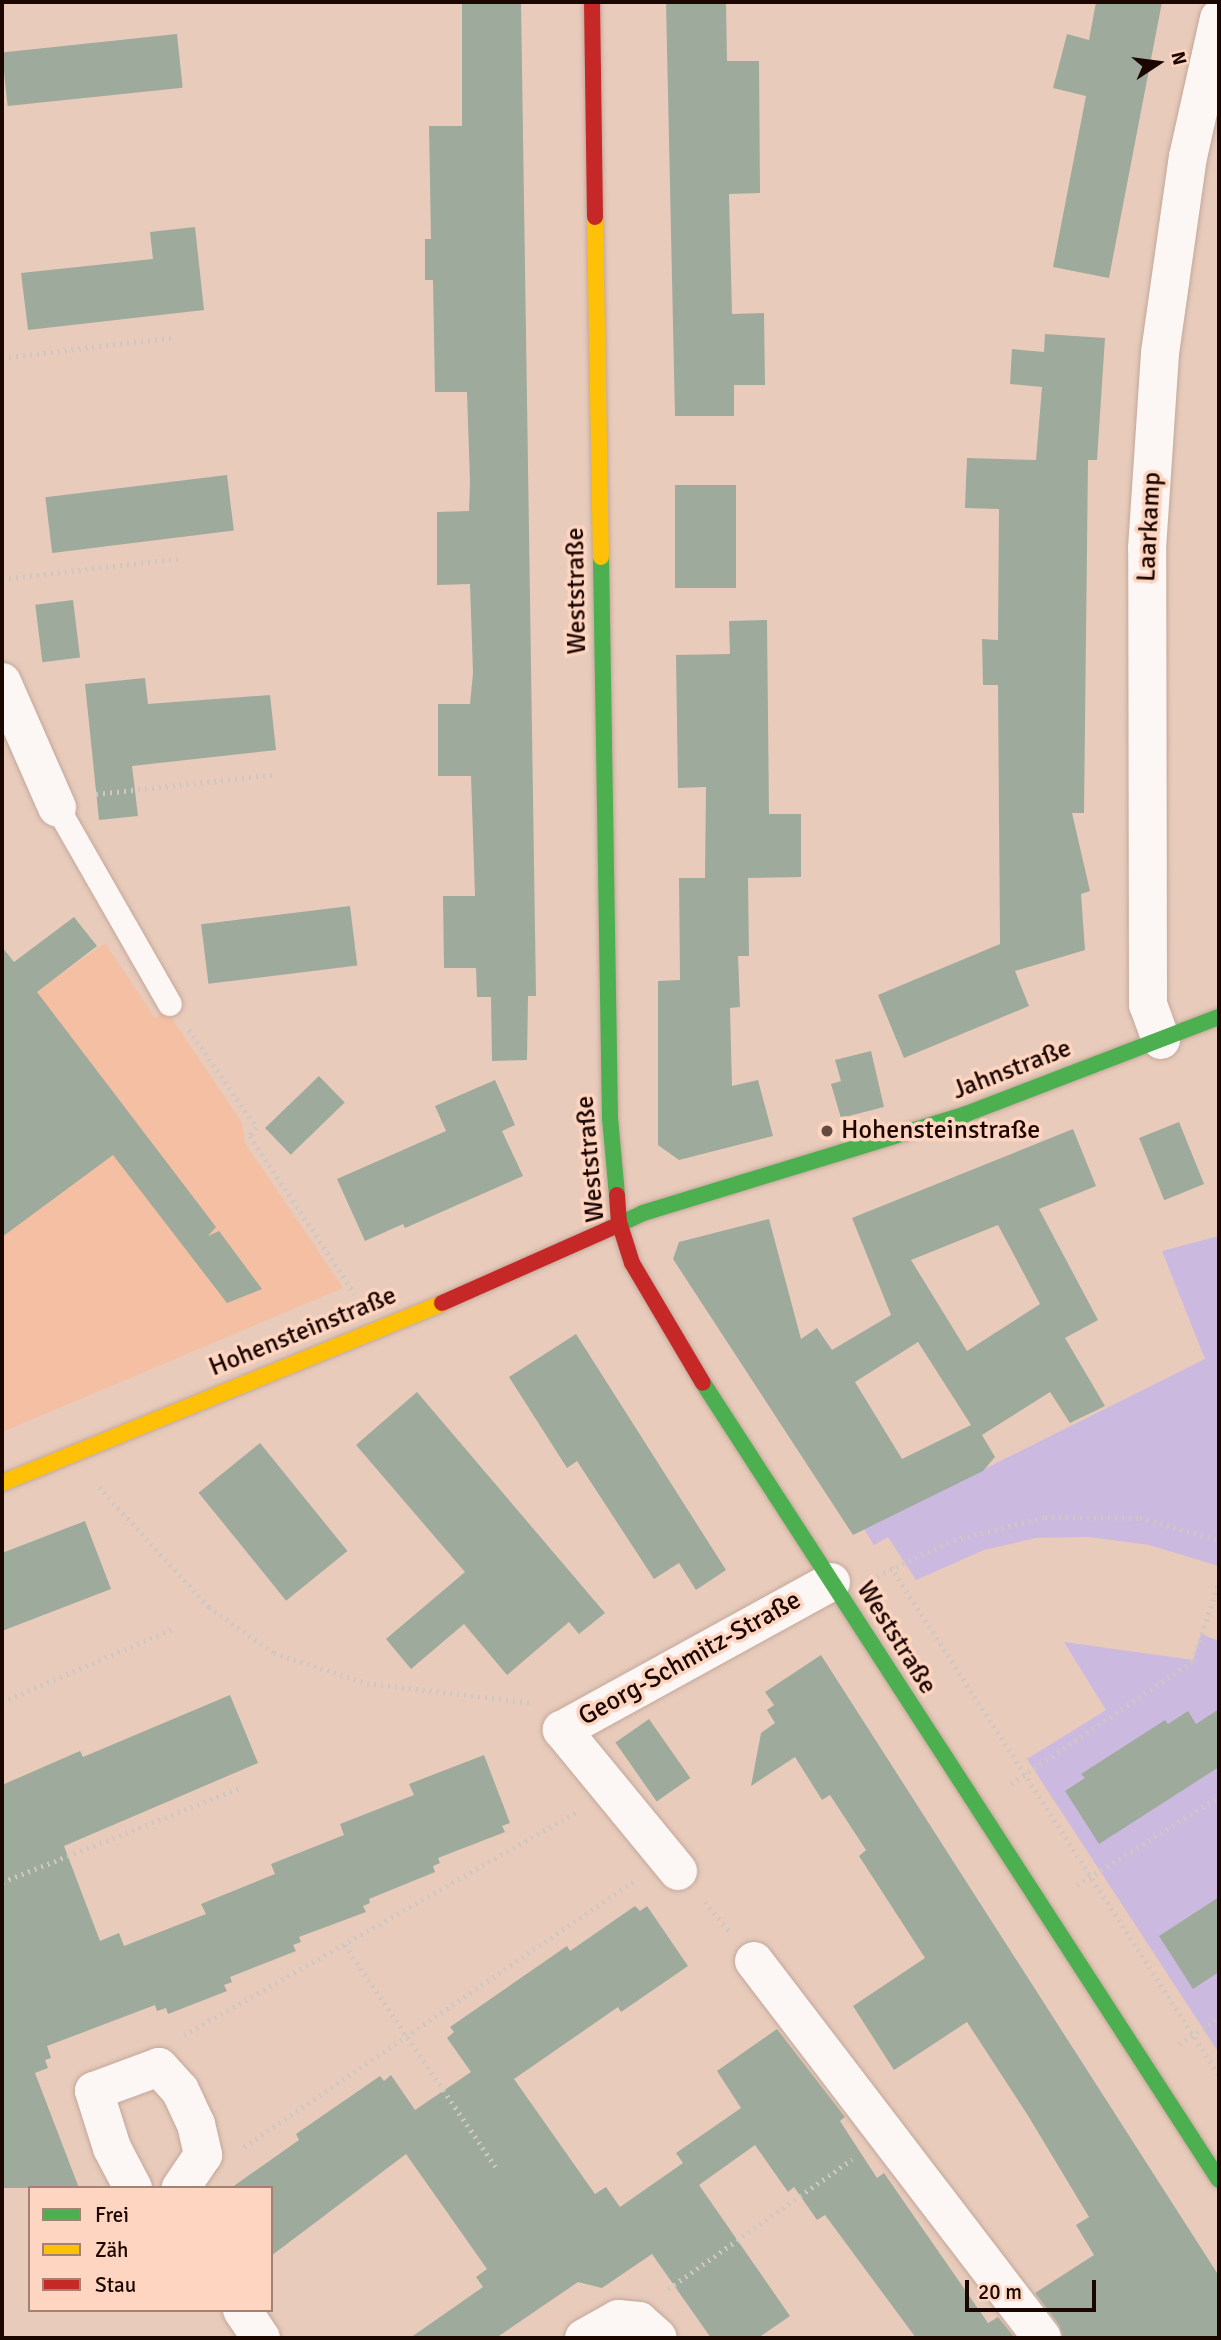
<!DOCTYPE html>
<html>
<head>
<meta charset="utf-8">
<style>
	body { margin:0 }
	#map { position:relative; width:1221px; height:2340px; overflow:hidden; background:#e8cbbb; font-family:Signika,sans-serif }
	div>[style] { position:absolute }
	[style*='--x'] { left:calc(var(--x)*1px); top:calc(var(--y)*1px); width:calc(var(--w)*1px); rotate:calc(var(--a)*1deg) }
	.built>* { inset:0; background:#f4bfa2 }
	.green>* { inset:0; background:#ccb9e0 }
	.building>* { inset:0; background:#9eab9c; transform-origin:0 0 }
	.path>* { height:4.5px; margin-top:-2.25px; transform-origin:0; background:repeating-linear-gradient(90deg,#cfc7c2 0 2px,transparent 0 7px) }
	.roads { filter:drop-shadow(0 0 2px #c2a89b) drop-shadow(0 0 2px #c2a89b) }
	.lane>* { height:24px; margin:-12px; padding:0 12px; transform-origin:12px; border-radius:12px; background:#fcf7f5 }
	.street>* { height:38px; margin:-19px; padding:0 19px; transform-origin:19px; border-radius:19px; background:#fcf7f5 }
	.fast>* { height:16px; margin:-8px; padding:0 8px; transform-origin:8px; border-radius:8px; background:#4caf50 }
	.slow>* { height:16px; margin:-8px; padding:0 8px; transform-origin:8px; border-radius:8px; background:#ffc107 }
	.jam>* { height:16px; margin:-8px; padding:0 8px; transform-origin:8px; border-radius:8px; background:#c62828 }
	.dots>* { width:19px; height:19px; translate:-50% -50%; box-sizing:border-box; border:4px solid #fed5c0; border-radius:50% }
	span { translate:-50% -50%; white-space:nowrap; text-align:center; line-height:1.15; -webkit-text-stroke:7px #fed5c0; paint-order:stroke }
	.street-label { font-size:26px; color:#1b0600 }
	.poi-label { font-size:26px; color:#1b0600 }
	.left { translate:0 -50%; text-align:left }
	.frame { position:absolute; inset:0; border:4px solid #1b0600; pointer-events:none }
	.legend { position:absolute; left:28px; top:2186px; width:245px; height:126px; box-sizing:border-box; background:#fed5c0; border:2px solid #a38273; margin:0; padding:9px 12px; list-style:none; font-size:21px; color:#1b0600 }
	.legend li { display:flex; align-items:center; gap:14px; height:35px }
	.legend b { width:35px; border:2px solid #a38273 }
	.north { position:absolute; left:1123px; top:28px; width:70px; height:70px; -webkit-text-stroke:5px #fed5c0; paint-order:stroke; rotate:77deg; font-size:19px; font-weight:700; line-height:28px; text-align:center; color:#1b0600 }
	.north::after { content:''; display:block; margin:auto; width:24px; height:32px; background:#1b0600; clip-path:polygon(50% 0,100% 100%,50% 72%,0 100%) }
	.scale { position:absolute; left:965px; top:2280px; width:131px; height:32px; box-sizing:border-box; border:4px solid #1b0600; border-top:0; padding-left:9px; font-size:21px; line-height:24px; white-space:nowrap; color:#1b0600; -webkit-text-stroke:5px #fed5c0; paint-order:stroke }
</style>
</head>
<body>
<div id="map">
	<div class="built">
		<i style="clip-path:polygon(105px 943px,155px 1018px,166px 1010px,242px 1123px,245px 1143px,343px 1288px,2px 1432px,2px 1016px)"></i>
	</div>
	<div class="green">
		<i style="clip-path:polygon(1219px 1236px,1219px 1566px,1149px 1545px,1089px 1537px,1036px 1538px,984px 1550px,916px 1580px,888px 1537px,874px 1545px,864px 1529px,1205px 1359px,1162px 1251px)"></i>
		<i style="clip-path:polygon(1201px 1634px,1219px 1641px,1219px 2053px,1027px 1759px,1106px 1710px,1064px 1642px,1193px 1660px)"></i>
	</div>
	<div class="building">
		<i style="clip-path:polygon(462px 2px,521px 2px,536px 996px,528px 996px,527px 1060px,492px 1061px,491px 997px,477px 997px,476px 968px,444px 968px,443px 896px,475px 896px,471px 776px,438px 776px,438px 704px,470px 704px,473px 673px,470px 584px,437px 585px,437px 512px,469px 511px,470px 482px,467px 392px,435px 392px,433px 280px,425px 280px,425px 239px,431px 239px,429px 126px,462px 126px)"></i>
		<i style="clip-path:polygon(666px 2px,726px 2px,727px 61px,759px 61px,760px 193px,729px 194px,732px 314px,764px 313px,765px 385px,734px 385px,734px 416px,675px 416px)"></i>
		<i style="clip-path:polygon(1096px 2px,1162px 2px,1109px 278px,1053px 267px,1086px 96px,1053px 88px,1067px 34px,1089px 40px)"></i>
		<i style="left:177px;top:34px;width:54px;height:176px;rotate:84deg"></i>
		<i style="clip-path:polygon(195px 227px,204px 310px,28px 330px,21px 273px,153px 259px,150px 232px)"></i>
		<i style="clip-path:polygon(1045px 334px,1105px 338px,1097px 460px,1088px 460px,1084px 813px,1072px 813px,1090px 891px,1081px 894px,1085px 950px,1015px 971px,1029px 1006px,904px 1058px,878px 995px,1000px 944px,998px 685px,983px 685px,982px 639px,998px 640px,999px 509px,965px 508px,966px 481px,967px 458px,1036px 460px,1042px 387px,1010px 384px,1012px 349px,1044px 352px)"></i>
		<i style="left:227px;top:475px;width:56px;height:183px;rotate:83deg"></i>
		<i style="left:675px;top:485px;width:61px;height:103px"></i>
		<i style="left:73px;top:600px;width:58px;height:38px;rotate:83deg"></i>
		<i style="clip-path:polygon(767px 620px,769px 814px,801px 814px,801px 877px,748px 878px,749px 956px,738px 956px,740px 1007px,730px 1008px,732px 1086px,758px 1080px,773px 1136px,679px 1160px,658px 1145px,658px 981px,680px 980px,679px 878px,705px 878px,706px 787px,678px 788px,676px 655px,730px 654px,729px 621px)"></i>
		<i style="clip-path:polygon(145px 678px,148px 704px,270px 695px,276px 750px,132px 766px,138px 816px,99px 820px,85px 684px)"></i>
		<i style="left:350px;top:906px;width:60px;height:150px;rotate:83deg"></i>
		<i style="clip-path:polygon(74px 917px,97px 946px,37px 992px,216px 1227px,208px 1236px,219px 1231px,262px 1289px,227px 1303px,113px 1155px,2px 1237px,2px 947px,14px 962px)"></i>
		<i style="clip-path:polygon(871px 1051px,884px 1107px,841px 1118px,831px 1084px,841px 1081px,835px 1060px)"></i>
		<i style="left:319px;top:1076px;width:37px;height:75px;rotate:46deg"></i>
		<i style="clip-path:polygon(495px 1080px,515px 1125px,502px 1131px,523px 1176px,405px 1228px,403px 1224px,365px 1241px,337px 1179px,446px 1131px,435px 1106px)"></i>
		<i style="left:1179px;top:1122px;width:67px;height:43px;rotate:68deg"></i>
		<i style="clip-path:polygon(evenodd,1073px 1129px,1096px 1186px,1039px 1209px,1098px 1320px,1065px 1338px,1105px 1406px,1070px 1423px,1050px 1392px,982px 1435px,995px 1457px,983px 1471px,853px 1535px,673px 1259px,679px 1242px,769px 1219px,801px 1339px,817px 1328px,832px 1350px,891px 1315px,852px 1218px,1073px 1129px,998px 1225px,1040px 1304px,967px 1351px,911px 1260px,998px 1225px,1073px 1129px,918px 1342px,971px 1425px,902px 1459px,855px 1382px,918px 1342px)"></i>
		<i style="clip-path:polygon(576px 1334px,726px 1570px,696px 1590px,679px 1563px,654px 1579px,577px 1461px,567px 1468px,509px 1377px)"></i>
		<i style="clip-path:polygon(417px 1392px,605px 1613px,579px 1634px,569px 1622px,507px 1675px,464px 1624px,411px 1669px,386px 1639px,465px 1572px,356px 1445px)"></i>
		<i style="left:260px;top:1443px;width:139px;height:79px;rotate:51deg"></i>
		<i style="clip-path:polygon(85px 1521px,111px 1589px,2px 1631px,2px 1553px)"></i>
		<i style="clip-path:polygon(821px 1655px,1219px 2276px,1219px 2338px,1063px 2338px,1059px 2325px,1035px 2293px,1094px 2255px,1076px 2225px,1089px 2217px,1027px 2114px,967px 2022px,894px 2070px,853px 2006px,925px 1958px,859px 1856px,866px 1850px,830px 1795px,822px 1800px,795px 1757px,751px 1786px,761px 1733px,775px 1723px,767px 1710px,774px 1705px,765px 1692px)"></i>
		<i style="clip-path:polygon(230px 1695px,258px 1763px,64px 1846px,100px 1941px,119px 1933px,124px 1946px,206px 1914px,201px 1904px,275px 1874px,271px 1864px,344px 1835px,340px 1824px,414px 1795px,409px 1784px,484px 1755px,510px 1823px,502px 1826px,505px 1832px,438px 1858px,440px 1863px,433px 1866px,435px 1872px,369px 1899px,370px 1903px,363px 1906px,366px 1912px,299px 1937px,301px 1942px,293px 1945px,296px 1951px,230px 1977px,232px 1982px,224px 1985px,227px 1991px,168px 2014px,166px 2008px,157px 2011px,155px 2005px,47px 2046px,51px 2058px,45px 2060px,48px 2068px,35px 2073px,79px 2188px,2px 2188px,2px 1785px,80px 1751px,83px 1757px)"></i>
		<i style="clip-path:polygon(1219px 1709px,1219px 1767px,1099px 1844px,1065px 1791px,1085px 1778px,1081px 1774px,1165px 1720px,1168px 1724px,1188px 1711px,1196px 1724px)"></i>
		<i style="left:649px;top:1719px;width:72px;height:41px;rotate:55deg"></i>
		<i style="clip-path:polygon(1219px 1897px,1219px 1972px,1193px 1989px,1159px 1936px)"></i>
		<i style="clip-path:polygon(635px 1906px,640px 1911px,647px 1906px,688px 1966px,621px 2012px,618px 2007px,514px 2079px,595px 2194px,606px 2187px,620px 2207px,683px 2163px,676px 2153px,741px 2108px,717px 2071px,777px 2029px,845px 2117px,840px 2121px,877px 2178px,884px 2173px,988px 2323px,998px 2317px,1015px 2338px,916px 2338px,825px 2215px,817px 2220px,794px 2187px,788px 2192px,755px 2145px,699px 2185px,790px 2316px,758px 2338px,711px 2338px,652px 2254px,602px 2288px,578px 2282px,496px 2338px,410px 2338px,483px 2287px,476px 2277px,487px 2269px,406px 2154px,271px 2256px,271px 2188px,231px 2188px,299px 2140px,296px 2134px,380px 2076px,384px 2081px,391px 2075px,415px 2110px,471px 2072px,447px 2038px,454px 2032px,450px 2027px,567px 1946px,570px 1951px)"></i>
	</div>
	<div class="path">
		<i style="--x:2;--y:358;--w:174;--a:-6.9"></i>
		<i style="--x:2;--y:579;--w:182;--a:-6.6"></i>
		<i style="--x:96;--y:794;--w:177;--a:-6.2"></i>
		<i style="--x:189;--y:1030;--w:119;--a:55.2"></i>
		<i style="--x:257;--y:1128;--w:11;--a:131"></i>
		<i style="--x:250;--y:1136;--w:190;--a:56.4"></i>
		<i style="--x:99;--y:1487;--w:163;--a:47.5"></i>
		<i style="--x:209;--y:1607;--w:80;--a:35.3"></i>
		<i style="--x:274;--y:1653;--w:98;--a:17.9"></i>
		<i style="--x:367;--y:1683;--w:166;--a:6.9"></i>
		<i style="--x:891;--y:1567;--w:605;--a:57.15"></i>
		<i style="--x:877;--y:1576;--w:85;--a:-25.1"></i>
		<i style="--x:954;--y:1540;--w:94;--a:-14.2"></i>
		<i style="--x:1045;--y:1517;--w:95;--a:0.6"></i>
		<i style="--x:1140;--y:1518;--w:82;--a:15.6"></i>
		<i style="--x:2;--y:1702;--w:185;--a:-23.2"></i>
		<i style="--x:1011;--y:1784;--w:220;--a:-34.1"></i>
		<i style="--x:1193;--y:1661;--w:84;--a:-72"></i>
		<i style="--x:2;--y:1882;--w:255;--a:-21.6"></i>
		<i style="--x:1077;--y:1885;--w:167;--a:-31.8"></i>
		<i style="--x:705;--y:1902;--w:38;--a:50"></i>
		<i style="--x:345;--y:1945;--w:272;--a:55.8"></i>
		<i style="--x:184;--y:2035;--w:450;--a:-29.6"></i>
		<i style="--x:1179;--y:2044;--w:48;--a:-33"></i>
		<i style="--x:244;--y:2147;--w:471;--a:-34.3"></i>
		<i style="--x:668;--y:2289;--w:225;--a:-35.2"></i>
	</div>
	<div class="roads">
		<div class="lane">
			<i style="--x:57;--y:807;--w:227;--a:60.2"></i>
		</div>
		<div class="street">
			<i style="--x:2;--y:682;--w:137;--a:66.3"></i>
			<i style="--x:1161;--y:1040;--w:37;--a:-110"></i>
			<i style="--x:1148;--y:1005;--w:456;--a:-90.1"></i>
			<i style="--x:1147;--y:549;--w:196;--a:-86.2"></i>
			<i style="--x:1160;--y:353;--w:198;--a:-81.9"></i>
			<i style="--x:1188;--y:157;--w:142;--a:-77.4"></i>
			<i style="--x:678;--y:1871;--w:183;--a:-129.4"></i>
			<i style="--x:562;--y:1730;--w:307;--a:-28.8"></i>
			<i style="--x:754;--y:1961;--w:474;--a:52.6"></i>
			<i style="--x:133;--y:2188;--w:45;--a:-117.7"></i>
			<i style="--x:112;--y:2148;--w:60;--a:-107.5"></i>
			<i style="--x:94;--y:2091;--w:69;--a:-20.3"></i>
			<i style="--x:159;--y:2067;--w:31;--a:48"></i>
			<i style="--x:180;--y:2090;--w:38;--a:65"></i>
			<i style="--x:196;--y:2124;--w:32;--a:77"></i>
			<i style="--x:203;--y:2155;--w:40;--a:124"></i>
			<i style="--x:242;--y:2310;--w:34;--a:56"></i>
			<i style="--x:584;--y:2338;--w:39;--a:-29"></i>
			<i style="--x:618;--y:2319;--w:21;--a:5"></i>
			<i style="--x:639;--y:2321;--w:25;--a:42"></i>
		</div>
		<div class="fast">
			<i style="--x:601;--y:557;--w:561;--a:89.08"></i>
			<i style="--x:610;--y:1118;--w:77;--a:84.8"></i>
			<i style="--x:611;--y:1228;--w:35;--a:-25"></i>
			<i style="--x:643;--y:1213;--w:338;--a:-17"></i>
			<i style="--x:966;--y:1114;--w:271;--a:-21"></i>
			<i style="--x:703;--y:1383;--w:949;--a:57.08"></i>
		</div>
		<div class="slow">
			<i style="--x:595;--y:217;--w:340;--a:89"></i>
			<i style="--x:2;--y:1483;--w:475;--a:-22.2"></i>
		</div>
		<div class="jam">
			<i style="--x:592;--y:2;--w:215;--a:89.2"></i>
			<i style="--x:617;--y:1195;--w:27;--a:86"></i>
			<i style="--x:619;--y:1222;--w:43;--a:72.4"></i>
			<i style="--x:632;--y:1263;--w:139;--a:59.4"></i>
			<i style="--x:442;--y:1303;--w:185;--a:-23.9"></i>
		</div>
	</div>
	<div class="dots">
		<i style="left:827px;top:1131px;background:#634b41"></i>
	</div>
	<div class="street-label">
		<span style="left:1150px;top:527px;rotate:-87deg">Laarkamp</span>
		<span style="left:577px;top:591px;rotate:-91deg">Weststraße</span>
		<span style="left:1012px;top:1070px;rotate:-21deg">Jahnstraße</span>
		<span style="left:591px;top:1159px;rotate:-95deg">Weststraße</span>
		<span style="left:303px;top:1332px;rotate:-22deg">Hohensteinstraße</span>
		<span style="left:896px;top:1638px;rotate:58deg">Weststraße</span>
		<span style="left:690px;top:1659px;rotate:-29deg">Georg-Schmitz-Straße</span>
	</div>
	<div class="poi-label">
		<span class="left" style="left:841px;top:1131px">Hohensteinstraße</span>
	</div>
	<div class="frame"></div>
	<ul class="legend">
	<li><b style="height:9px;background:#4caf50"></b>Frei</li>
	<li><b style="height:9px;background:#ffc107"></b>Zäh</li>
	<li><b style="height:9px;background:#c62828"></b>Stau</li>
	</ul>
	<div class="north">N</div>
	<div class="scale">20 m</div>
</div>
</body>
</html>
